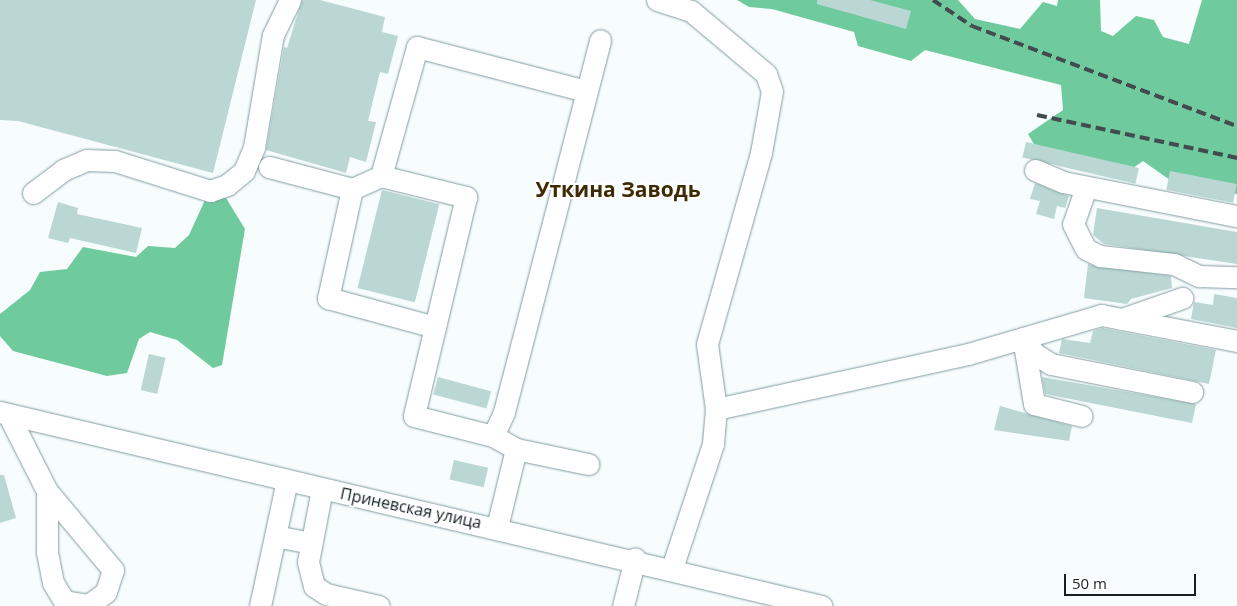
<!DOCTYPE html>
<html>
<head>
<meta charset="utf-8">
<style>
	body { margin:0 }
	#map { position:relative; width:1237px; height:606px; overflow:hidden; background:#f7fcfd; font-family:"Open Sans",sans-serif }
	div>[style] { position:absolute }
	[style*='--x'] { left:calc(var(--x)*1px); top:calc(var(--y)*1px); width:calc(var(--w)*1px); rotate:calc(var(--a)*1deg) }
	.forest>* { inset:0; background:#6fcb9e }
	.building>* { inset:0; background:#bad7d3; transform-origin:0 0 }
	.roads { filter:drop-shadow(0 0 1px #819ca2) drop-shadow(0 0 1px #819ca2) }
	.minor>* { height:21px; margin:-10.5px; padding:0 10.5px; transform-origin:10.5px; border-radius:10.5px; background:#fff }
	.rail>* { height:4px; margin-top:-2px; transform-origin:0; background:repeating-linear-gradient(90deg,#424b4d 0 10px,transparent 0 15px) }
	span { translate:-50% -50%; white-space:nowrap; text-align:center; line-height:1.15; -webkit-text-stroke:4px #fff; paint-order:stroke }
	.street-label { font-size:16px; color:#162023 }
	.district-label { font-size:21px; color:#3e2b03; font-weight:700 }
	.scale { position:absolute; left:1064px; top:574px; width:132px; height:22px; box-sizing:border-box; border:2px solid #162023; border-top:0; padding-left:6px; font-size:15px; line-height:18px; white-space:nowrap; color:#162023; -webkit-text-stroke:4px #fff; paint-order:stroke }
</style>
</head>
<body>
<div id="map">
	<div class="forest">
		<i style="clip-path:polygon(737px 0,958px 0,975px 19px,1020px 29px,1043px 2px,1057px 6px,1058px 0,1100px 0,1101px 31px,1113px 36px,1136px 16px,1154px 20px,1163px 37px,1189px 44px,1202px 0,1237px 0,1237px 194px,1177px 185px,1143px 161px,1130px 170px,1045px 163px,1028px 134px,1063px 110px,1061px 85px,925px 50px,911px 61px,858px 46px,854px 32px,772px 9px,749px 7px)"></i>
		<i style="clip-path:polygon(226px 198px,245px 229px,222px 365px,213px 368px,177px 340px,150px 332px,139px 339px,127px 373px,107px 376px,13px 351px,0 336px,0 314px,30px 290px,40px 272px,67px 269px,83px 247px,136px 257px,148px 246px,175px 248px,189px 235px,205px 200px)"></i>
	</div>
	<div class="building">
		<i style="clip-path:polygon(0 0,256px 0,213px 173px,18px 121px,0 120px)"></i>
		<i style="clip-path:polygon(302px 0,320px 0,385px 17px,382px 32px,398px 36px,388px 74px,380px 72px,368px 121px,376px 122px,366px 162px,350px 157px,346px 173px,266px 150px,284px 47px,287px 48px)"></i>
		<i style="clip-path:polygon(817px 0,870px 0,911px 11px,906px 29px,817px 4px)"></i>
		<i style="left:1026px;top:142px;width:116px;height:16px;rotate:13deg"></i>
		<i style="left:1170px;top:171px;width:68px;height:19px;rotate:11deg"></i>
		<i style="clip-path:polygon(1035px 183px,1069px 196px,1065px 208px,1057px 206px,1054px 219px,1036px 214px,1040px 201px,1030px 199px)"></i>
		<i style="left:382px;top:190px;width:59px;height:101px;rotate:14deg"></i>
		<i style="clip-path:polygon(58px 202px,78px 208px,77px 214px,142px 228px,136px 253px,70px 238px,68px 243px,48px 238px)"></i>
		<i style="clip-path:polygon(1097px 208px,1237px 232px,1237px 264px,1104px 244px,1093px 235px)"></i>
		<i style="clip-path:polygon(1088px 264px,1171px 276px,1172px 288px,1131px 299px,1127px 304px,1084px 298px)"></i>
		<i style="clip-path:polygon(1214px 294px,1237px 298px,1237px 328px,1191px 319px,1194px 302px,1213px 305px)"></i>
		<i style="clip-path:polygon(1102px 328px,1216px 350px,1209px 384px,1059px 353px,1062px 339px,1090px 343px,1093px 331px)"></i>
		<i style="left:149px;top:354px;width:17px;height:37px;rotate:13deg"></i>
		<i style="left:438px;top:377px;width:55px;height:18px;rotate:15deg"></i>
		<i style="clip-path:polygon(1042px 377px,1196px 404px,1192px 423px,1045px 394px)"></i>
		<i style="clip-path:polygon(1000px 406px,1072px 426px,1069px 441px,994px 430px)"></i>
		<i style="left:454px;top:460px;width:35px;height:20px;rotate:13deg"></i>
		<i style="clip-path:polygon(0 475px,4px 475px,16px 518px,0 523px)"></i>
	</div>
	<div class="roads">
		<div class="minor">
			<i style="--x:657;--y:0;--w:36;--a:18"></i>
			<i style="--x:691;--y:11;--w:98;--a:40"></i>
			<i style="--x:766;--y:74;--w:18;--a:71"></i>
			<i style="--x:772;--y:91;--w:63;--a:100.1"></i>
			<i style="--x:761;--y:153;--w:198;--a:105.8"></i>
			<i style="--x:707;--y:344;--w:66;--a:82.1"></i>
			<i style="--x:716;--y:409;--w:35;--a:95"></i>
			<i style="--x:713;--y:444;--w:131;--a:108.3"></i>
			<i style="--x:269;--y:167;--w:86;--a:14.8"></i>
			<i style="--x:352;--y:189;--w:32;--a:-24"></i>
			<i style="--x:381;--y:176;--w:88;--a:13.9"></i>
			<i style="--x:466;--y:197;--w:225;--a:103.4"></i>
			<i style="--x:414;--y:416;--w:81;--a:14.2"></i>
			<i style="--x:493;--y:436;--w:26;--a:29"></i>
			<i style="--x:516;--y:449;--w:74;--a:11.8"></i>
			<i style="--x:1035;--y:170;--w:30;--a:23"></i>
			<i style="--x:1063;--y:182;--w:177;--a:11.1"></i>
			<i style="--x:381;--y:176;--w:134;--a:-74.4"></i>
			<i style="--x:417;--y:47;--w:175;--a:14.6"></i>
			<i style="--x:1086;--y:187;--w:39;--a:109"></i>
			<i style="--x:1073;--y:224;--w:28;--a:63"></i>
			<i style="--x:1086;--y:249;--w:16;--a:27"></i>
			<i style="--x:1100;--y:256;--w:74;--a:6.2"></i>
			<i style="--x:1174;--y:264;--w:28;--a:26"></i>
			<i style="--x:1199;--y:276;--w:38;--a:2"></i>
			<i style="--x:352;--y:189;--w:112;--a:102.4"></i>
			<i style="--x:328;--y:298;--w:111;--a:15.2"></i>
			<i style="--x:33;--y:193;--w:38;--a:-37"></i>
			<i style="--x:63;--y:170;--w:25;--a:-23"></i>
			<i style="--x:86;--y:160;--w:29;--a:2"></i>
			<i style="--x:115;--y:161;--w:100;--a:17.5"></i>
			<i style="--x:210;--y:191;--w:18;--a:-19"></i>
			<i style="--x:227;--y:185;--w:22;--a:-39"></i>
			<i style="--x:244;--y:171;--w:26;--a:-67"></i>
			<i style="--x:254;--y:147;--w:114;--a:-80.4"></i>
			<i style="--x:273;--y:35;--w:39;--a:-64"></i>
			<i style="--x:1122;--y:319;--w:64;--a:-19.3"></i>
			<i style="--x:1023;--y:338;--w:20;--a:53"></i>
			<i style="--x:1035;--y:354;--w:19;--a:32"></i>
			<i style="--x:1051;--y:364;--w:144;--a:11.2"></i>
			<i style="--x:1023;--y:338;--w:67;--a:80.5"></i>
			<i style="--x:1034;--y:404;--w:49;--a:14"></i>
			<i style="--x:716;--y:409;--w:258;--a:-12.3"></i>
			<i style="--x:968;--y:354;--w:139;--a:-16.3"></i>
			<i style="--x:1101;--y:315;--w:138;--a:10.8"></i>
			<i style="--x:0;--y:412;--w:844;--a:13.29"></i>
			<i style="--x:8;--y:414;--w:86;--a:63.1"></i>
			<i style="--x:47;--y:491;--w:103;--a:50.1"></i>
			<i style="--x:113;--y:570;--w:23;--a:108"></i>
			<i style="--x:106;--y:592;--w:21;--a:143"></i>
			<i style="--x:89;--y:605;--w:25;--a:-171"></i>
			<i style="--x:64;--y:601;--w:21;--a:-121"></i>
			<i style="--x:53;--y:583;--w:33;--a:-101"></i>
			<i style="--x:47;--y:551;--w:60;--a:-90"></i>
			<i style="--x:493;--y:436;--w:26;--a:-65"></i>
			<i style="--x:504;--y:412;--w:384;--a:-75.5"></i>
			<i style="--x:322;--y:489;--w:74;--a:100.9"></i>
			<i style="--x:308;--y:562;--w:25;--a:76"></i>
			<i style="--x:314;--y:586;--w:14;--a:34"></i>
			<i style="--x:326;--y:594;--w:54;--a:12.8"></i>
			<i style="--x:497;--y:527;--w:80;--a:-76.3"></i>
			<i style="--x:275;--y:536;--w:37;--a:11"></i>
			<i style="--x:260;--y:606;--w:129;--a:-77.9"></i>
			<i style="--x:623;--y:606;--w:49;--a:-75.7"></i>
		</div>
	</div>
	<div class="rail">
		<i style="--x:933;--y:0;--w:47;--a:33.7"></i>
		<i style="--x:972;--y:26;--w:283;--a:20.7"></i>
		<i style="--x:1037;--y:115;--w:205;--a:12.1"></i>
	</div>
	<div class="street-label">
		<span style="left:411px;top:508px;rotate:12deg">Приневская улица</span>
	</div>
	<div class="district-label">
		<span style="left:618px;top:189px">Уткина Заводь</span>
	</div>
	<div class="scale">50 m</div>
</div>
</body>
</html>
